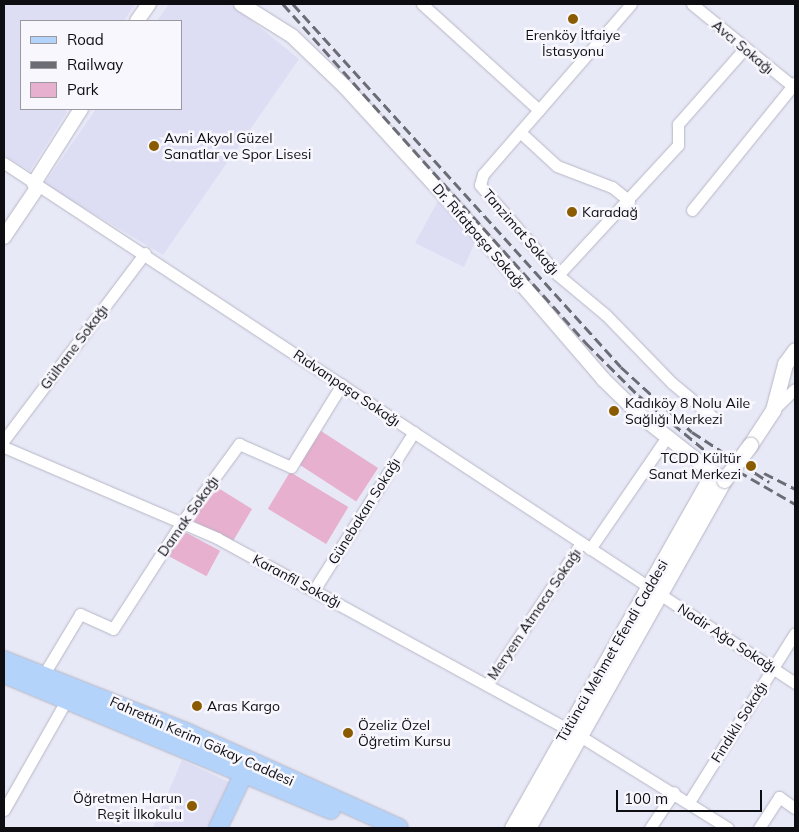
<!DOCTYPE html>
<html>
<head>
<meta charset="utf-8">
<style>
	body { margin:0 }
	#map { position:relative; width:799px; height:832px; overflow:hidden; background:#e8e9f7; font-family:Mulish,sans-serif }
	div>[style] { position:absolute }
	[style*='--x'] { left:calc(var(--x)*1px); top:calc(var(--y)*1px); width:calc(var(--w)*1px); rotate:calc(var(--a)*1deg) }
	.built>* { inset:0; background:#dddef4 }
	.green>* { inset:0; background:#e6b0ce; transform-origin:0 0 }
	.roads { filter:drop-shadow(0 0 1px #b6b6c4) drop-shadow(0 0 1px #b6b6c4) }
	.minor>* { height:11px; margin:-5.5px; padding:0 5.5px; transform-origin:5.5px; border-radius:5.5px; background:#fff }
	.tertiary>* { height:14px; margin:-7px; padding:0 7px; transform-origin:7px; border-radius:7px; background:#fff }
	.secondary>* { height:15px; margin:-7.5px; padding:0 7.5px; transform-origin:7.5px; border-radius:7.5px; background:#fff }
	.primary>* { height:18px; margin:-9px; padding:0 9px; transform-origin:9px; border-radius:9px; background:#b3d3fa }
	.rail>* { height:3px; margin-top:-1.5px; transform-origin:0; background:repeating-linear-gradient(90deg,#6c6c75 0 10px,transparent 0 15px) }
	.bridges { filter:drop-shadow(0 0 1px #b6b6c4) drop-shadow(0 0 1px #b6b6c4) }
	.secondary-bridge>* { height:15px; margin:-7.5px; padding:0 7.5px; transform-origin:7.5px; border-radius:7.5px; background:#fff }
	.dots>* { width:14px; height:14px; translate:-50% -50%; box-sizing:border-box; border:2px solid #f7f7fd; border-radius:50% }
	span { translate:-50% -50%; white-space:nowrap; text-align:center; line-height:1.15; -webkit-text-stroke:5px #f7f7fd; paint-order:stroke }
	.poi-label { font-size:14px; color:#0d0d12 }
	.left { translate:0 -50%; text-align:left }
	.right { translate:-100% -50%; text-align:right }
	.street-label { font-size:14px; color:#0d0d12 }
	.frame { position:absolute; inset:0; border:5px solid #0d0d12; pointer-events:none }
	.legend { position:absolute; left:20px; top:20px; width:162px; height:90px; box-sizing:border-box; background:#f7f7fd; border:1px solid #99999f; margin:0; padding:6px 9px; list-style:none; font-size:15px; color:#0d0d12 }
	.legend li { display:flex; align-items:center; gap:10px; height:25px }
	.legend b { width:25px; border:1px solid #99999f }
	.scale { position:absolute; left:616px; top:790px; width:146px; height:22px; box-sizing:border-box; border:2px solid #0d0d12; border-top:0; padding-left:6px; font-size:15px; line-height:18px; white-space:nowrap; color:#0d0d12; -webkit-text-stroke:4px #f7f7fd; paint-order:stroke }
</style>
</head>
<body>
<div id="map">
	<div class="built">
		<i style="clip-path:polygon(4px 4px,135px 4px,124px 21px,21px 21px,21px 109px,65px 109px,67px 112px,30px 171px,4px 155px)"></i>
		<i style="clip-path:polygon(169px 4px,231px 4px,299px 59px,163px 255px,44px 184px,96px 109px,181px 109px,181px 21px,157px 21px)"></i>
		<i style="clip-path:polygon(439px 199px,476px 240px,464px 267px,415px 243px)"></i>
		<i style="clip-path:polygon(182px 760px,231px 783px,211px 828px,153px 828px)"></i>
	</div>
	<div class="green">
		<i style="left:321px;top:431px;width:68px;height:40px;rotate:33deg"></i>
		<i style="left:290px;top:472px;width:68px;height:43px;rotate:31deg"></i>
		<i style="clip-path:polygon(215px 486px,252px 509px,233px 541px,191px 520px)"></i>
		<i style="left:183px;top:531px;width:42px;height:29px;rotate:28deg"></i>
	</div>
	<div class="roads">
		<div class="minor">
			<i style="--x:422;--y:4;--w:158;--a:42.2"></i>
			<i style="--x:631;--y:4;--w:225;--a:131"></i>
			<i style="--x:483;--y:174;--w:11;--a:105"></i>
			<i style="--x:480;--y:185;--w:119;--a:49.1"></i>
			<i style="--x:558;--y:275;--w:62;--a:39.8"></i>
			<i style="--x:606;--y:315;--w:95;--a:45.9"></i>
			<i style="--x:672;--y:383;--w:55;--a:39.8"></i>
			<i style="--x:692;--y:4;--w:133;--a:39.2"></i>
			<i style="--x:520;--y:132;--w:50;--a:42.6"></i>
			<i style="--x:557;--y:166;--w:59;--a:20.9"></i>
			<i style="--x:612;--y:187;--w:22;--a:39"></i>
			<i style="--x:4;--y:163;--w:947;--a:33.32"></i>
			<i style="--x:692;--y:210;--w:164;--a:-51"></i>
			<i style="--x:558;--y:275;--w:177;--a:-47.3"></i>
			<i style="--x:678;--y:145;--w:21;--a:-90"></i>
			<i style="--x:678;--y:124;--w:101;--a:-48.6"></i>
			<i style="--x:773;--y:410;--w:30;--a:-44"></i>
			<i style="--x:4;--y:440;--w:234;--a:-53"></i>
			<i style="--x:4;--y:447;--w:232;--a:23.1"></i>
			<i style="--x:217;--y:538;--w:413;--a:28.6"></i>
			<i style="--x:580;--y:736;--w:174;--a:31.9"></i>
			<i style="--x:590;--y:549;--w:136;--a:-55.5"></i>
			<i style="--x:314;--y:590;--w:187;--a:-57.7"></i>
			<i style="--x:44;--y:674;--w:70;--a:-59"></i>
			<i style="--x:80;--y:614;--w:36;--a:24"></i>
			<i style="--x:113;--y:629;--w:127;--a:-57.2"></i>
			<i style="--x:182;--y:522;--w:97;--a:-53.8"></i>
			<i style="--x:239;--y:444;--w:57;--a:23.9"></i>
			<i style="--x:291;--y:467;--w:97;--a:-58.4"></i>
			<i style="--x:487;--y:685;--w:170;--a:-56.5"></i>
			<i style="--x:689;--y:802;--w:199;--a:-57.9"></i>
			<i style="--x:4;--y:810;--w:128;--a:-60.4"></i>
			<i style="--x:650;--y:828;--w:43;--a:-56.3"></i>
			<i style="--x:759;--y:828;--w:37;--a:-57"></i>
			<i style="--x:779;--y:797;--w:19;--a:35"></i>
		</div>
		<div class="tertiary">
			<i style="--x:241;--y:4;--w:60;--a:32.1"></i>
			<i style="--x:292;--y:36;--w:74;--a:43.9"></i>
			<i style="--x:345;--y:87;--w:175;--a:47.5"></i>
			<i style="--x:463;--y:216;--w:215;--a:49.3"></i>
			<i style="--x:603;--y:379;--w:54;--a:44.3"></i>
			<i style="--x:642;--y:417;--w:90;--a:38.3"></i>
			<i style="--x:137;--y:21;--w:21;--a:-55"></i>
			<i style="--x:4;--y:237;--w:59;--a:-56"></i>
			<i style="--x:37;--y:188;--w:6;--a:-121"></i>
			<i style="--x:34;--y:183;--w:88;--a:-57.6"></i>
		</div>
		<div class="secondary">
			<i style="--x:750;--y:445;--w:42;--a:-56.7"></i>
			<i style="--x:773;--y:410;--w:48;--a:-75.4"></i>
			<i style="--x:785;--y:364;--w:17;--a:-54"></i>
			<i style="--x:512;--y:828;--w:408;--a:-60.5"></i>
			<i style="--x:713;--y:473;--w:13;--a:32"></i>
			<i style="--x:724;--y:480;--w:399;--a:119.4"></i>
		</div>
		<div class="primary">
			<i style="--x:4;--y:660;--w:198;--a:21.6"></i>
			<i style="--x:188;--y:733;--w:231;--a:24.2"></i>
			<i style="--x:4;--y:674;--w:354;--a:22.6"></i>
			<i style="--x:218;--y:828;--w:59;--a:-64.7"></i>
			<i style="--x:243;--y:775;--w:10;--a:-37"></i>
		</div>
	</div>
	<div class="rail">
		<i style="--x:283;--y:4;--w:455;--a:48.2"></i>
		<i style="--x:586;--y:343;--w:74;--a:45"></i>
		<i style="--x:638;--y:395;--w:96;--a:39.5"></i>
		<i style="--x:712;--y:456;--w:96;--a:30"></i>
		<i style="--x:293;--y:4;--w:489;--a:47.9"></i>
		<i style="--x:621;--y:367;--w:96;--a:42.5"></i>
		<i style="--x:692;--y:432;--w:92;--a:33"></i>
		<i style="--x:764;--y:473;--w:35;--a:27"></i>
	</div>
	<div class="bridges">
		<div class="secondary-bridge">
			<i style="--x:724;--y:480;--w:44;--a:-53.4"></i>
		</div>
	</div>
	<div class="dots">
		<i style="left:573px;top:19px;background:#8b5b02"></i>
		<i style="left:154px;top:146px;background:#8b5b02"></i>
		<i style="left:572px;top:212px;background:#8b5b02"></i>
		<i style="left:614px;top:411px;background:#8b5b02"></i>
		<i style="left:751px;top:466px;background:#8b5b02"></i>
		<i style="left:197px;top:706px;background:#8b5b02"></i>
		<i style="left:348px;top:733px;background:#8b5b02"></i>
		<i style="left:192px;top:806px;background:#8b5b02"></i>
	</div>
	<div class="poi-label">
		<span style="left:573px;top:43px">Erenköy İtfaiye<br>İstasyonu</span>
		<span class="left" style="left:164px;top:146px">Avni Akyol Güzel<br>Sanatlar ve Spor Lisesi</span>
		<span class="left" style="left:582px;top:212px">Karadağ</span>
		<span class="left" style="left:625px;top:411px">Kadıköy 8 Nolu Aile<br>Sağlığı Merkezi</span>
		<span class="right" style="left:741px;top:466px">TCDD Kültür<br>Sanat Merkezi</span>
		<span class="left" style="left:207px;top:706px">Aras Kargo</span>
		<span class="left" style="left:358px;top:733px">Özeliz Özel<br>Öğretim Kursu</span>
		<span class="right" style="left:182px;top:806px">Öğretmen Harun<br>Reşit İlkokulu</span>
	</div>
	<div class="street-label">
		<span style="left:743px;top:47px;rotate:40deg">Avcı Sokağı</span>
		<span style="left:521px;top:232px;rotate:49deg">Tanzimat Sokağı</span>
		<span style="left:479px;top:236px;rotate:49deg">Dr. Rıfatpaşa Sokağı</span>
		<span style="left:74px;top:347px;rotate:-53deg">Gülhane Sokağı</span>
		<span style="left:347px;top:388px;rotate:34deg">Rıdvanpaşa Sokağı</span>
		<span style="left:364px;top:511px;rotate:-58deg">Günebakan Sokağı</span>
		<span style="left:188px;top:516px;rotate:-55deg">Damak Sokağı</span>
		<span style="left:297px;top:581px;rotate:28deg">Karanfil Sokağı</span>
		<span style="left:534px;top:614px;rotate:-56deg">Meryem Atmaca Sokağı</span>
		<span style="left:727px;top:638px;rotate:33deg">Nadir Ağa Sokağı</span>
		<span style="left:612px;top:651px;rotate:-60deg">Tütüncü Mehmet Efendi Caddesi</span>
		<span style="left:739px;top:722px;rotate:-58deg">Fındıklı Sokağı</span>
		<span style="left:202px;top:741px;rotate:24deg">Fahrettin Kerim Gökay Caddesi</span>
	</div>
	<div class="frame"></div>
	<ul class="legend">
	<li><b style="height:6px;background:#b3d3fa"></b>Road</li>
	<li><b style="height:6px;background:#6c6c75"></b>Railway</li>
	<li><b style="height:14px;background:#e6b0ce"></b>Park</li>
	</ul>
	<div class="scale">100 m</div>
</div>
</body>
</html>
